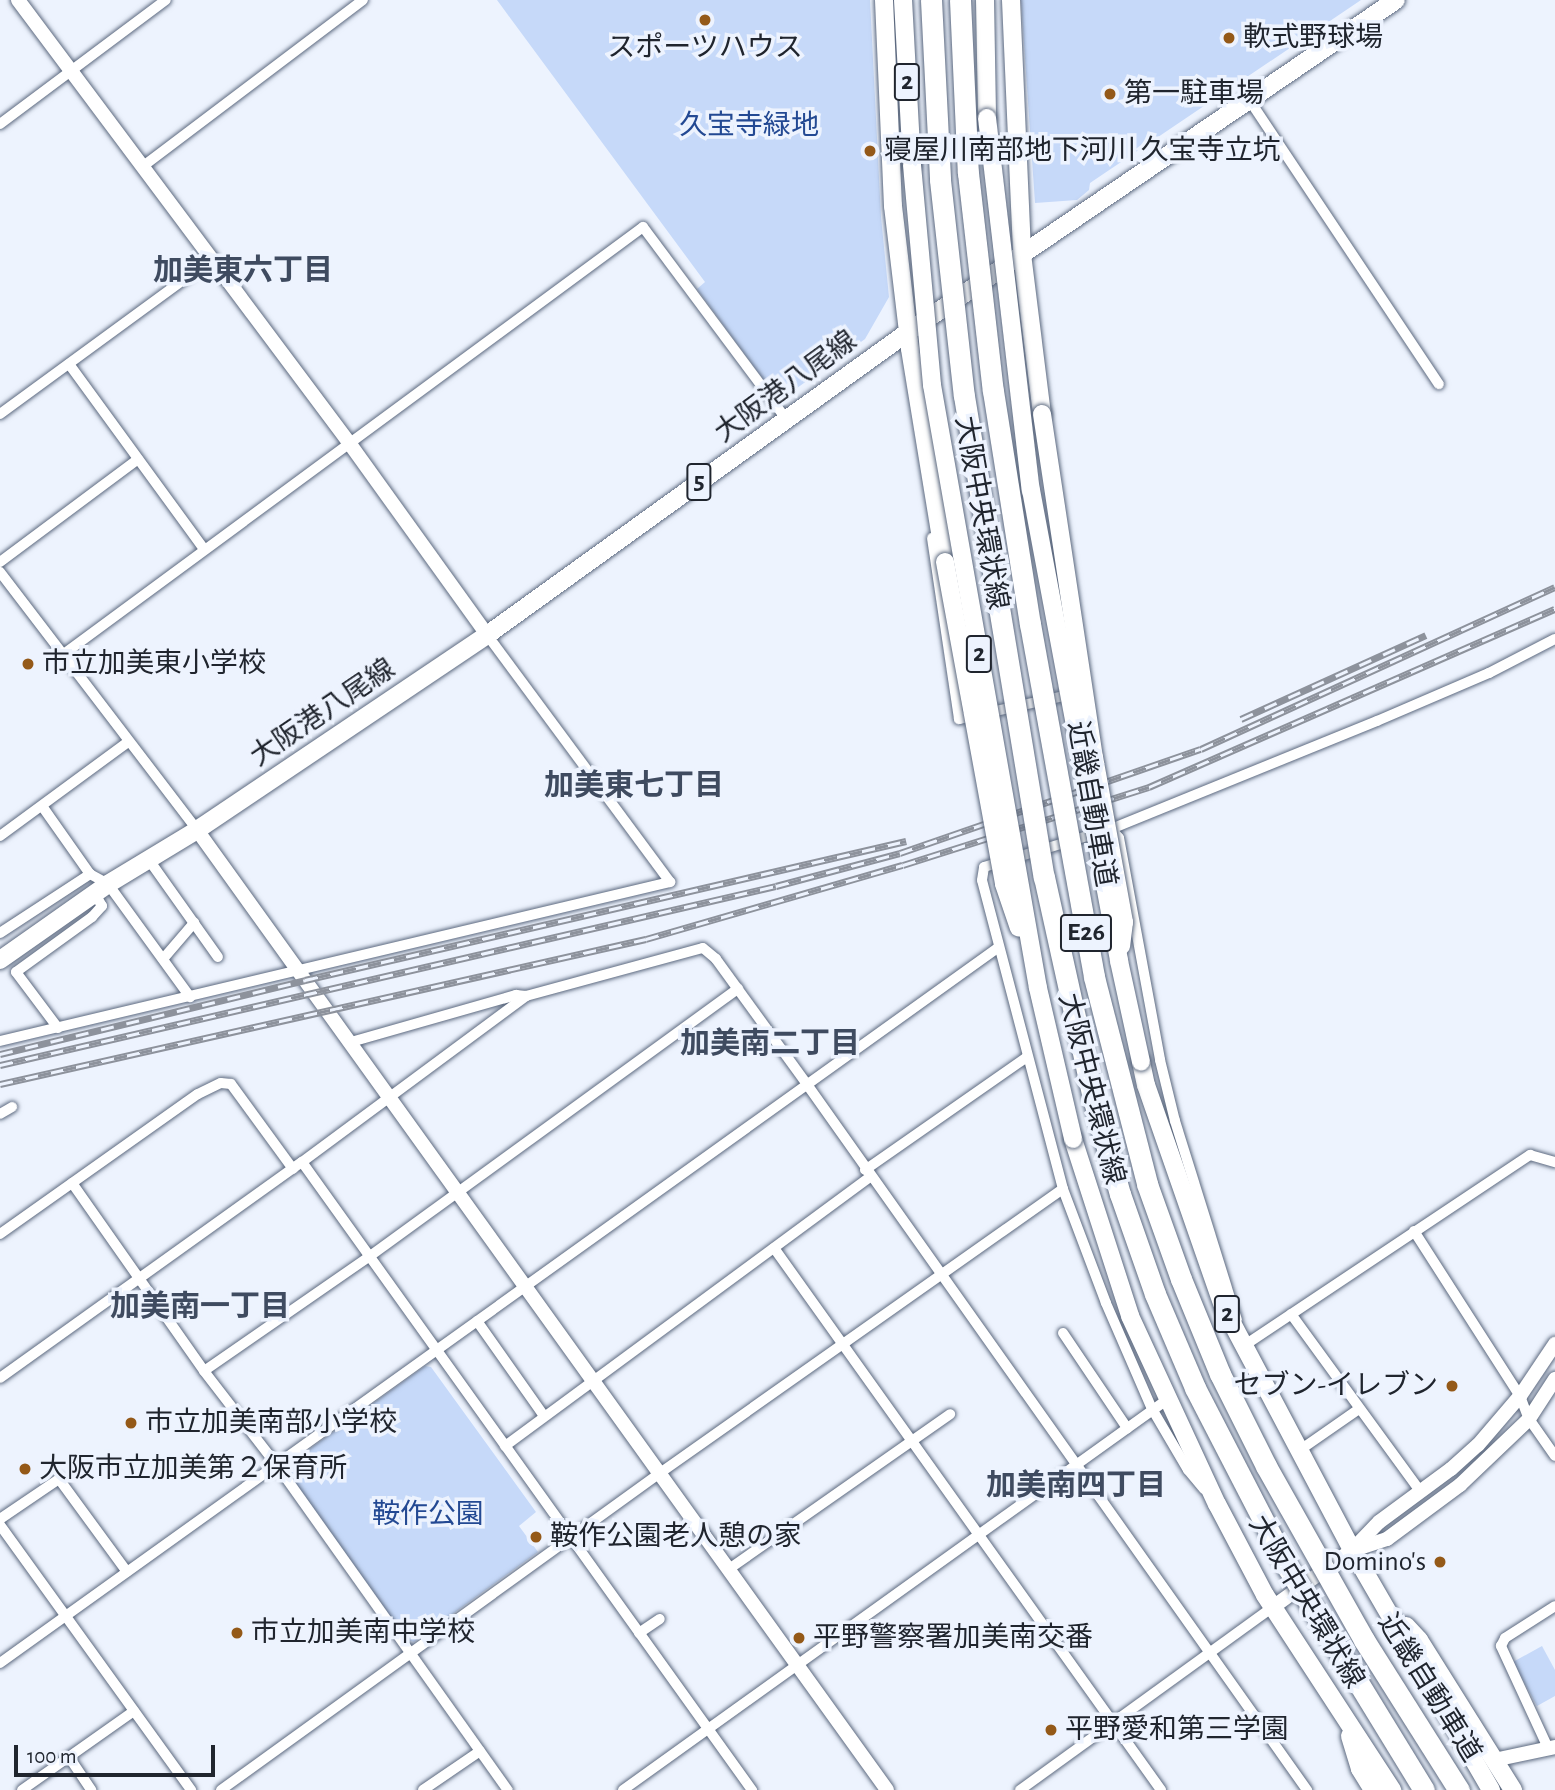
<!DOCTYPE html>
<html>
<head>
<meta charset="utf-8">
<style>
	body { margin:0 }
	#map { position:relative; width:1555px; height:1790px; overflow:hidden; background:#edf3fe; font-family:"Alegreya Sans","Noto Sans JP",sans-serif }
	div>[style] { position:absolute }
	[style*='--x'] { left:calc(var(--x)*1px); top:calc(var(--y)*1px); width:calc(var(--w)*1px); rotate:calc(var(--a)*1deg) }
	.green>* { inset:0; background:#c6d9f9 }
	.roads { filter:drop-shadow(0 0 2px #5c697f) drop-shadow(0 0 2px #5c697f) }
	.minor>* { height:10px; margin:-5px; padding:0 5px; transform-origin:5px; border-radius:5px; background:#fff }
	.tertiary>* { height:14px; margin:-7px; padding:0 7px; transform-origin:7px; border-radius:7px; background:#fff }
	.primary>* { height:18px; margin:-9px; padding:0 9px; transform-origin:9px; border-radius:9px; background:#fff }
	.rail>* { height:7px; margin-top:-3.5px; transform-origin:0; background:repeating-linear-gradient(90deg,#edf3fe 0 13px,#8d929c 0 26px); box-sizing:border-box; border-block:2px solid #8d929c }
	.bridges { filter:drop-shadow(0 0 2px #5c697f) drop-shadow(0 0 2px #5c697f) }
	.primary-bridge>* { height:18px; margin:-9px; padding:0 9px; transform-origin:9px; border-radius:9px; background:#fff }
	.motorway-bridge>* { height:21px; margin:-10.5px; padding:0 10.5px; transform-origin:10.5px; border-radius:10.5px; background:#fff }
	.dots>* { width:19px; height:19px; translate:-50% -50%; box-sizing:border-box; border:4px solid #edf3fe; border-radius:50% }
	span { translate:-50% -50%; white-space:nowrap; text-align:center; line-height:1.15; -webkit-text-stroke:7px #edf3fe; paint-order:stroke }
	.shield-label span { padding:2px 5px; background:#edf3fe; border:2px solid; border-radius:5px; -webkit-text-stroke-width:0 }
	.shield-label { font-size:26px; color:#20252e; font-weight:700 }
	.poi-label { font-size:28px; color:#20252e }
	.left { translate:0 -50%; text-align:left }
	.right { translate:-100% -50%; text-align:right }
	.park-label { font-size:28px; color:#234993 }
	.street-label { font-size:28px; color:#20252e }
	.neighbourhood-label { font-size:30px; color:#3f4b60; font-weight:700 }
	.scale { position:absolute; left:14px; top:1745px; width:201px; height:32px; box-sizing:border-box; border:4px solid #20252e; border-top:0; padding-left:9px; font-size:21px; line-height:24px; white-space:nowrap; color:#20252e; -webkit-text-stroke:5px #edf3fe; paint-order:stroke }
</style>
</head>
<body>
<div id="map">
	<div class="green">
		<i style="clip-path:polygon(497px 0,870px 0,881px 217px,889px 297px,865px 339px,779px 401px,697px 289px,705px 282px)"></i>
		<i style="clip-path:polygon(1021px 0,1361px 0,1090px 183px,1089px 190px,1077px 200px,1035px 203px)"></i>
		<i style="clip-path:polygon(425px 1366px,431px 1367px,536px 1512px,519px 1526px,538px 1552px,414px 1642px,405px 1639px,286px 1471px,286px 1466px)"></i>
		<i style="clip-path:polygon(1542px 1646px,1555px 1670px,1555px 1696px,1537px 1706px,1513px 1662px)"></i>
	</div>
	<div class="roads">
		<div class="minor">
			<i style="--x:1248;--y:98;--w:344;--a:56.3"></i>
			<i style="--x:0;--y:124;--w:207;--a:-36.8"></i>
			<i style="--x:142;--y:167;--w:277;--a:-37.1"></i>
			<i style="--x:69;--y:364;--w:229;--a:53.9"></i>
			<i style="--x:0;--y:414;--w:263;--a:-36.2"></i>
			<i style="--x:932;--y:538;--w:183;--a:81.5"></i>
			<i style="--x:959;--y:719;--w:117;--a:-12.4"></i>
			<i style="--x:0;--y:562;--w:172;--a:-36.7"></i>
			<i style="--x:0;--y:572;--w:325;--a:52.6"></i>
			<i style="--x:61;--y:656;--w:723;--a:-36.39"></i>
			<i style="--x:643;--y:227;--w:239;--a:53.3"></i>
			<i style="--x:42;--y:806;--w:83;--a:54.8"></i>
			<i style="--x:90;--y:874;--w:21;--a:29"></i>
			<i style="--x:108;--y:884;--w:140;--a:54"></i>
			<i style="--x:1111;--y:829;--w:287;--a:-22.1"></i>
			<i style="--x:1377;--y:721;--w:122;--a:-23.2"></i>
			<i style="--x:1489;--y:673;--w:74;--a:-27.3"></i>
			<i style="--x:0;--y:836;--w:159;--a:-36.3"></i>
			<i style="--x:149;--y:860;--w:119;--a:54.6"></i>
			<i style="--x:0;--y:933;--w:108;--a:-33.2"></i>
			<i style="--x:163;--y:959;--w:48;--a:-49.3"></i>
			<i style="--x:58;--y:1028;--w:70;--a:-126.9"></i>
			<i style="--x:16;--y:972;--w:94;--a:-35.9"></i>
			<i style="--x:92;--y:917;--w:15;--a:-48"></i>
			<i style="--x:102;--y:906;--w:14;--a:-120"></i>
			<i style="--x:0;--y:1041;--w:689;--a:-13.35"></i>
			<i style="--x:670;--y:882;--w:307;--a:-126.5"></i>
			<i style="--x:351;--y:1042;--w:172;--a:-15.9"></i>
			<i style="--x:516;--y:995;--w:10;--a:6"></i>
			<i style="--x:526;--y:996;--w:183;--a:-15.2"></i>
			<i style="--x:703;--y:948;--w:17;--a:40"></i>
			<i style="--x:716;--y:959;--w:153;--a:54"></i>
			<i style="--x:806;--y:1083;--w:867;--a:54.68"></i>
			<i style="--x:0;--y:1114;--w:14;--a:-30"></i>
			<i style="--x:302;--y:1162;--w:773;--a:54.38"></i>
			<i style="--x:865;--y:1170;--w:198;--a:-34.9"></i>
			<i style="--x:72;--y:1183;--w:230;--a:54.9"></i>
			<i style="--x:204;--y:1371;--w:118;--a:52.3"></i>
			<i style="--x:276;--y:1464;--w:400;--a:54.6"></i>
			<i style="--x:1414;--y:1231;--w:196;--a:57.3"></i>
			<i style="--x:1520;--y:1396;--w:25;--a:69"></i>
			<i style="--x:1529;--y:1419;--w:45;--a:54.9"></i>
			<i style="--x:0;--y:1234;--w:242;--a:-35.3"></i>
			<i style="--x:198;--y:1094;--w:25;--a:-26"></i>
			<i style="--x:221;--y:1083;--w:10;--a:6"></i>
			<i style="--x:231;--y:1084;--w:105;--a:53.9"></i>
			<i style="--x:774;--y:1248;--w:666;--a:54.47"></i>
			<i style="--x:1291;--y:1314;--w:220;--a:53.9"></i>
			<i style="--x:477;--y:1321;--w:116;--a:54.8"></i>
			<i style="--x:1063;--y:1333;--w:115;--a:56"></i>
			<i style="--x:1244;--y:1342;--w:3;--a:72"></i>
			<i style="--x:1245;--y:1345;--w:343;--a:-33.7"></i>
			<i style="--x:1530;--y:1155;--w:26;--a:16"></i>
			<i style="--x:204;--y:1371;--w:202;--a:-34.7"></i>
			<i style="--x:370;--y:1256;--w:455;--a:-36"></i>
			<i style="--x:0;--y:1378;--w:371;--a:-35.6"></i>
			<i style="--x:302;--y:1162;--w:279;--a:-36.5"></i>
			<i style="--x:505;--y:1446;--w:453;--a:-36.4"></i>
			<i style="--x:1300;--y:1450;--w:72;--a:-34.8"></i>
			<i style="--x:1204;--y:1489;--w:25;--a:-130"></i>
			<i style="--x:1188;--y:1470;--w:71;--a:-120.5"></i>
			<i style="--x:1152;--y:1409;--w:116;--a:-113.5"></i>
			<i style="--x:1106;--y:1303;--w:122;--a:-110.7"></i>
			<i style="--x:1063;--y:1189;--w:319;--a:-104.7"></i>
			<i style="--x:982;--y:880;--w:13;--a:-81"></i>
			<i style="--x:984;--y:867;--w:133;--a:-16.7"></i>
			<i style="--x:1111;--y:829;--w:12;--a:48"></i>
			<i style="--x:1119;--y:838;--w:226;--a:79.5"></i>
			<i style="--x:1160;--y:1060;--w:63;--a:76.2"></i>
			<i style="--x:1175;--y:1121;--w:208;--a:72.7"></i>
			<i style="--x:0;--y:1519;--w:71;--a:-34.1"></i>
			<i style="--x:59;--y:1479;--w:115;--a:53.8"></i>
			<i style="--x:0;--y:1525;--w:327;--a:54.2"></i>
			<i style="--x:729;--y:1569;--w:270;--a:-35"></i>
			<i style="--x:639;--y:1633;--w:25;--a:-34"></i>
			<i style="--x:0;--y:1663;--w:1229;--a:-35.63"></i>
			<i style="--x:1549;--y:1750;--w:115;--a:-114.8"></i>
			<i style="--x:1501;--y:1646;--w:9;--a:-63"></i>
			<i style="--x:1505;--y:1638;--w:59;--a:-32.6"></i>
			<i style="--x:69;--y:1757;--w:40;--a:56"></i>
			<i style="--x:22;--y:1790;--w:137;--a:-35.2"></i>
			<i style="--x:221;--y:1790;--w:541;--a:-35.83"></i>
			<i style="--x:660;--y:1473;--w:493;--a:-35.2"></i>
			<i style="--x:423;--y:1790;--w:69;--a:-34.4"></i>
			<i style="--x:623;--y:1790;--w:671;--a:-35.66"></i>
			<i style="--x:1020;--y:1790;--w:312;--a:-35.9"></i>
		</div>
		<div class="tertiary">
			<i style="--x:18;--y:0;--w:554;--a:53.21"></i>
			<i style="--x:350;--y:444;--w:235;--a:54.3"></i>
			<i style="--x:197;--y:830;--w:1182;--a:54.29"></i>
			<i style="--x:1353;--y:1550;--w:36;--a:-18"></i>
			<i style="--x:1387;--y:1539;--w:91;--a:-36.5"></i>
			<i style="--x:1460;--y:1485;--w:95;--a:-43.7"></i>
			<i style="--x:1529;--y:1419;--w:48;--a:-57"></i>
			<i style="--x:1273;--y:1607;--w:97;--a:-35.8"></i>
			<i style="--x:1352;--y:1550;--w:39;--a:-46"></i>
			<i style="--x:1379;--y:1522;--w:89;--a:-36.4"></i>
			<i style="--x:1451;--y:1469;--w:36;--a:-42"></i>
			<i style="--x:1478;--y:1445;--w:65;--a:-49.4"></i>
			<i style="--x:1520;--y:1396;--w:63;--a:-56.1"></i>
			<i style="--x:1494;--y:1760;--w:62;--a:-12"></i>
		</div>
		<div class="primary">
			<i style="--x:884;--y:0;--w:206;--a:87.5"></i>
			<i style="--x:893;--y:206;--w:144;--a:83.2"></i>
			<i style="--x:910;--y:349;--w:216;--a:80.7"></i>
			<i style="--x:903;--y:0;--w:165;--a:86.9"></i>
			<i style="--x:985;--y:0;--w:118;--a:89"></i>
			<i style="--x:1011;--y:0;--w:254;--a:87.5"></i>
			<i style="--x:1022;--y:254;--w:161;--a:82.9"></i>
			<i style="--x:0;--y:960;--w:132;--a:-35.1"></i>
			<i style="--x:108;--y:884;--w:104;--a:-31.2"></i>
			<i style="--x:197;--y:830;--w:349;--a:-33.9"></i>
			<i style="--x:487;--y:635;--w:519;--a:-35.74"></i>
			<i style="--x:908;--y:332;--w:590;--a:-34.23"></i>
			<i style="--x:1141;--y:1062;--w:24;--a:78"></i>
			<i style="--x:1146;--y:1085;--w:234;--a:70.8"></i>
			<i style="--x:1223;--y:1306;--w:276;--a:62.1"></i>
			<i style="--x:1352;--y:1550;--w:277;--a:59.9"></i>
			<i style="--x:1073;--y:1139;--w:186;--a:72.1"></i>
			<i style="--x:1130;--y:1316;--w:207;--a:65.2"></i>
			<i style="--x:1217;--y:1504;--w:103;--a:62.2"></i>
			<i style="--x:1265;--y:1595;--w:233;--a:56.9"></i>
			<i style="--x:1406;--y:1626;--w:19;--a:47"></i>
			<i style="--x:1419;--y:1640;--w:177;--a:57.9"></i>
			<i style="--x:1350;--y:1736;--w:34;--a:73"></i>
			<i style="--x:1360;--y:1769;--w:25;--a:58"></i>
		</div>
	</div>
	<div class="rail">
		<i style="--x:1241;--y:719;--w:203;--a:-24.4"></i>
		<i style="--x:0;--y:1054;--w:314;--a:-13.6"></i>
		<i style="--x:305;--y:980;--w:617;--a:-13.02"></i>
		<i style="--x:0;--y:1065;--w:796;--a:-12.99"></i>
		<i style="--x:776;--y:886;--w:128;--a:-14.9"></i>
		<i style="--x:900;--y:853;--w:318;--a:-19.1"></i>
		<i style="--x:1201;--y:749;--w:389;--a:-24.6"></i>
		<i style="--x:0;--y:1084;--w:662;--a:-12.65"></i>
		<i style="--x:646;--y:939;--w:267;--a:-16.1"></i>
		<i style="--x:903;--y:865;--w:258;--a:-17.6"></i>
		<i style="--x:1149;--y:787;--w:443;--a:-23.7"></i>
	</div>
	<div class="bridges">
		<div class="primary-bridge">
			<i style="--x:987;--y:118;--w:375;--a:83.3"></i>
			<i style="--x:1031;--y:490;--w:479;--a:79.4"></i>
			<i style="--x:1119;--y:961;--w:103;--a:77.7"></i>
			<i style="--x:912;--y:165;--w:221;--a:84.8"></i>
			<i style="--x:932;--y:385;--w:612;--a:80.03"></i>
			<i style="--x:1038;--y:988;--w:155;--a:76.9"></i>
			<i style="--x:1042;--y:414;--w:347;--a:81.4"></i>
			<i style="--x:1094;--y:757;--w:168;--a:79.7"></i>
			<i style="--x:1124;--y:922;--w:24;--a:97"></i>
			<i style="--x:945;--y:562;--w:327;--a:79.6"></i>
			<i style="--x:1004;--y:884;--w:46;--a:71.2"></i>
		</div>
		<div class="motorway-bridge">
			<i style="--x:931;--y:0;--w:180;--a:87.1"></i>
			<i style="--x:940;--y:180;--w:217;--a:83.7"></i>
			<i style="--x:964;--y:396;--w:488;--a:80.6"></i>
			<i style="--x:1044;--y:877;--w:222;--a:77.5"></i>
			<i style="--x:1092;--y:1094;--w:104;--a:74.4"></i>
			<i style="--x:1120;--y:1194;--w:106;--a:70.7"></i>
			<i style="--x:1155;--y:1294;--w:102;--a:66.9"></i>
			<i style="--x:1195;--y:1388;--w:203;--a:62.7"></i>
			<i style="--x:1288;--y:1568;--w:260;--a:58.5"></i>
			<i style="--x:960;--y:0;--w:173;--a:87.4"></i>
			<i style="--x:968;--y:173;--w:219;--a:83.5"></i>
			<i style="--x:993;--y:391;--w:236;--a:81"></i>
			<i style="--x:1030;--y:624;--w:359;--a:79.7"></i>
			<i style="--x:1094;--y:977;--w:214;--a:75.6"></i>
			<i style="--x:1147;--y:1184;--w:101;--a:70.3"></i>
			<i style="--x:1181;--y:1279;--w:103;--a:67.7"></i>
			<i style="--x:1220;--y:1374;--w:103;--a:63.4"></i>
			<i style="--x:1266;--y:1466;--w:200;--a:60.6"></i>
			<i style="--x:1364;--y:1640;--w:178;--a:57.7"></i>
		</div>
	</div>
	<div class="dots">
		<i style="left:705px;top:20px;background:#945918"></i>
		<i style="left:1229px;top:38px;background:#945918"></i>
		<i style="left:1110px;top:94px;background:#945918"></i>
		<i style="left:870px;top:151px;background:#945918"></i>
		<i style="left:28px;top:664px;background:#945918"></i>
		<i style="left:1452px;top:1386px;background:#945918"></i>
		<i style="left:131px;top:1423px;background:#945918"></i>
		<i style="left:25px;top:1469px;background:#945918"></i>
		<i style="left:536px;top:1537px;background:#945918"></i>
		<i style="left:1440px;top:1562px;background:#945918"></i>
		<i style="left:237px;top:1633px;background:#945918"></i>
		<i style="left:799px;top:1638px;background:#945918"></i>
		<i style="left:1051px;top:1730px;background:#945918"></i>
	</div>
	<div class="shield-label">
		<span style="left:907px;top:82px">2</span>
		<span style="left:699px;top:482px">5</span>
		<span style="left:979px;top:654px">2</span>
		<span style="left:1086px;top:933px">E26</span>
		<span style="left:1227px;top:1314px">2</span>
	</div>
	<div class="poi-label">
		<span class="left" style="left:1243px;top:38px">軟式野球場</span>
		<span style="left:705px;top:48px">スポーツハウス</span>
		<span class="left" style="left:1124px;top:94px">第一駐車場</span>
		<span class="left" style="left:884px;top:151px">寝屋川南部地下河川 久宝寺立坑</span>
		<span class="left" style="left:42px;top:664px">市立加美東小学校</span>
		<span class="right" style="left:1438px;top:1386px">セブン-イレブン</span>
		<span class="left" style="left:145px;top:1423px">市立加美南部小学校</span>
		<span class="left" style="left:39px;top:1469px">大阪市立加美第２保育所</span>
		<span class="left" style="left:550px;top:1537px">鞍作公園老人憩の家</span>
		<span class="right" style="left:1426px;top:1562px">Domino's</span>
		<span class="left" style="left:251px;top:1633px">市立加美南中学校</span>
		<span class="left" style="left:813px;top:1638px">平野警察署加美南交番</span>
		<span class="left" style="left:1065px;top:1730px">平野愛和第三学園</span>
	</div>
	<div class="park-label">
		<span style="left:749px;top:126px">久宝寺緑地</span>
		<span style="left:428px;top:1515px">鞍作公園</span>
	</div>
	<div class="street-label">
		<span style="left:786px;top:387px;rotate:-36deg">大阪港八尾線</span>
		<span style="left:981px;top:513px;rotate:80deg">大阪中央環状線</span>
		<span style="left:323px;top:713px;rotate:-34deg">大阪港八尾線</span>
		<span style="left:1091px;top:804px;rotate:80deg">近畿自動車道</span>
		<span style="left:1091px;top:1089px;rotate:76deg">大阪中央環状線</span>
		<span style="left:1306px;top:1602px;rotate:59deg">大阪中央環状線</span>
		<span style="left:1429px;top:1688px;rotate:58deg">近畿自動車道</span>
	</div>
	<div class="neighbourhood-label">
		<span style="left:243px;top:271px">加美東六丁目</span>
		<span style="left:634px;top:786px">加美東七丁目</span>
		<span style="left:770px;top:1044px">加美南二丁目</span>
		<span style="left:200px;top:1307px">加美南一丁目</span>
		<span style="left:1076px;top:1486px">加美南四丁目</span>
	</div>
	<div class="scale">100 m</div>
</div>
</body>
</html>
